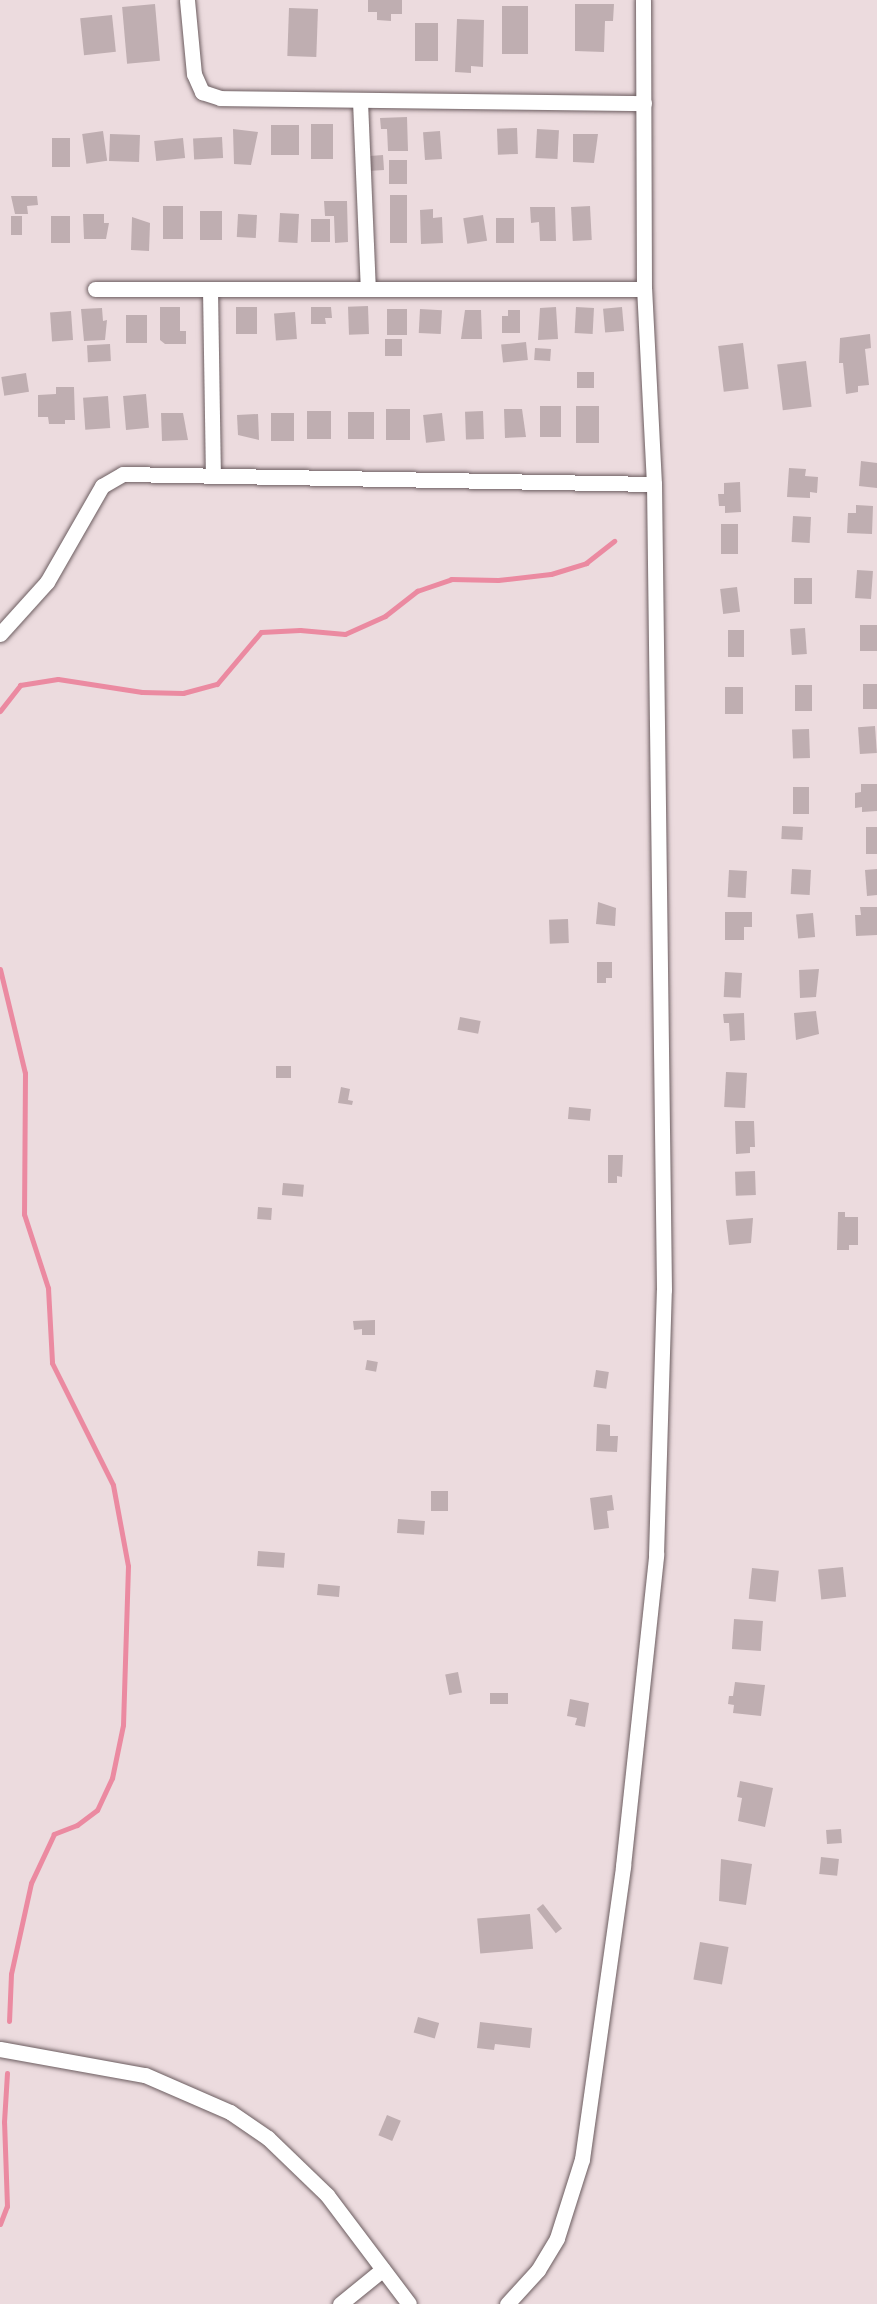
<!DOCTYPE html>
<html>
<head>
<meta charset="utf-8">
<style>
	body { margin:0 }
	#map { position:relative; width:877px; height:2304px; overflow:hidden; background:#ecdbde; font-family:Ubuntu,sans-serif }
	div>[style] { position:absolute }
	[style*='--x'] { left:calc(var(--x)*1px); top:calc(var(--y)*1px); width:calc(var(--w)*1px); rotate:calc(var(--a)*1deg) }
	.stream>* { height:5px; margin:-2.5px; padding:0 2.5px; transform-origin:2.5px; border-radius:2.5px; background:#eb8aa1 }
	.building>* { inset:0; background:#bfaeb1; transform-origin:0 0 }
	.roads { filter:drop-shadow(0 0 2px #6c5d60) drop-shadow(0 0 2px #6c5d60) }
	.minor>* { height:15px; margin:-7.5px; padding:0 7.5px; transform-origin:7.5px; border-radius:7.5px; background:#fff }
	span { translate:-50% -50%; white-space:nowrap; text-align:center; line-height:1.15; -webkit-text-stroke:4.5px #fff; paint-order:stroke }
</style>
</head>
<body>
<div id="map">
	<div class="stream">
		<i style="--x:0;--y:711;--w:33;--a:-52"></i>
		<i style="--x:20;--y:685;--w:38;--a:-9"></i>
		<i style="--x:58;--y:679;--w:85;--a:8.8"></i>
		<i style="--x:142;--y:692;--w:41;--a:1.4"></i>
		<i style="--x:183;--y:693;--w:35;--a:-15"></i>
		<i style="--x:217;--y:684;--w:68;--a:-49.8"></i>
		<i style="--x:261;--y:632;--w:39;--a:-3"></i>
		<i style="--x:300;--y:630;--w:45;--a:5.1"></i>
		<i style="--x:345;--y:634;--w:44;--a:-24.2"></i>
		<i style="--x:385;--y:616;--w:41;--a:-38"></i>
		<i style="--x:417;--y:591;--w:36;--a:-19"></i>
		<i style="--x:451;--y:579;--w:47;--a:1.2"></i>
		<i style="--x:498;--y:580;--w:53;--a:-6.5"></i>
		<i style="--x:551;--y:574;--w:37;--a:-17"></i>
		<i style="--x:586;--y:563;--w:36;--a:-38"></i>
		<i style="--x:0;--y:969;--w:107;--a:76.5"></i>
		<i style="--x:25;--y:1073;--w:141;--a:90.4"></i>
		<i style="--x:24;--y:1214;--w:78;--a:72"></i>
		<i style="--x:48;--y:1288;--w:75;--a:86.9"></i>
		<i style="--x:52;--y:1363;--w:136;--a:63.4"></i>
		<i style="--x:113;--y:1485;--w:82;--a:79.5"></i>
		<i style="--x:128;--y:1566;--w:159;--a:91.8"></i>
		<i style="--x:123;--y:1725;--w:54;--a:101.7"></i>
		<i style="--x:112;--y:1778;--w:35;--a:115"></i>
		<i style="--x:97;--y:1810;--w:25;--a:143"></i>
		<i style="--x:77;--y:1825;--w:25;--a:159"></i>
		<i style="--x:54;--y:1834;--w:54;--a:115.1"></i>
		<i style="--x:31;--y:1883;--w:93;--a:102.4"></i>
		<i style="--x:11;--y:1974;--w:47;--a:92.4"></i>
		<i style="--x:0;--y:2224;--w:19;--a:-69"></i>
		<i style="--x:7;--y:2206;--w:84;--a:-92"></i>
		<i style="--x:4;--y:2122;--w:49;--a:-86.5"></i>
	</div>
	<div class="building">
		<i style="clip-path:polygon(368px 0,402px 0,402px 14px,391px 14px,391px 21px,377px 20px,377px 12px,368px 12px)"></i>
		<i style="left:155px;top:4px;width:57px;height:33px;rotate:85deg"></i>
		<i style="clip-path:polygon(575px 4px,614px 4px,613px 21px,605px 21px,604px 52px,575px 51px)"></i>
		<i style="left:502px;top:6px;width:26px;height:48px"></i>
		<i style="left:289px;top:8px;width:29px;height:48px;rotate:2deg"></i>
		<i style="left:112px;top:15px;width:37px;height:32px;rotate:84deg"></i>
		<i style="clip-path:polygon(457px 19px,484px 20px,483px 67px,471px 66px,471px 73px,455px 72px)"></i>
		<i style="left:415px;top:23px;width:23px;height:38px"></i>
		<i style="clip-path:polygon(407px 117px,408px 151px,388px 151px,387px 129px,381px 129px,380px 118px)"></i>
		<i style="left:311px;top:124px;width:22px;height:35px"></i>
		<i style="left:271px;top:125px;width:28px;height:30px"></i>
		<i style="left:517px;top:128px;width:26px;height:20px;rotate:88deg"></i>
		<i style="clip-path:polygon(233px 129px,258px 132px,251px 165px,234px 164px)"></i>
		<i style="left:537px;top:129px;width:22px;height:29px;rotate:3deg"></i>
		<i style="left:103px;top:131px;width:30px;height:21px;rotate:82deg"></i>
		<i style="left:440px;top:131px;width:28px;height:17px;rotate:86deg"></i>
		<i style="left:110px;top:134px;width:30px;height:27px;rotate:2deg"></i>
		<i style="clip-path:polygon(573px 134px,598px 134px,594px 163px,573px 162px)"></i>
		<i style="left:222px;top:137px;width:21px;height:29px;rotate:87deg"></i>
		<i style="left:52px;top:138px;width:18px;height:29px"></i>
		<i style="left:183px;top:138px;width:20px;height:29px;rotate:84deg"></i>
		<i style="left:383px;top:155px;width:15px;height:20px;rotate:86deg"></i>
		<i style="left:407px;top:160px;width:24px;height:18px;rotate:90deg"></i>
		<i style="left:390px;top:195px;width:17px;height:48px"></i>
		<i style="clip-path:polygon(11px 196px,37px 196px,38px 205px,27px 206px,28px 214px,15px 214px)"></i>
		<i style="clip-path:polygon(324px 201px,347px 201px,348px 242px,335px 243px,334px 216px,325px 216px)"></i>
		<i style="left:163px;top:206px;width:20px;height:33px"></i>
		<i style="left:590px;top:206px;width:34px;height:19px;rotate:87deg"></i>
		<i style="clip-path:polygon(530px 207px,555px 207px,556px 241px,540px 241px,539px 222px,531px 223px)"></i>
		<i style="clip-path:polygon(433px 209px,433px 218px,442px 217px,443px 243px,421px 244px,420px 210px)"></i>
		<i style="left:200px;top:211px;width:22px;height:29px"></i>
		<i style="left:280px;top:213px;width:19px;height:29px;rotate:3deg"></i>
		<i style="clip-path:polygon(83px 214px,104px 214px,104px 223px,109px 223px,106px 239px,84px 239px)"></i>
		<i style="left:238px;top:214px;width:19px;height:23px;rotate:3deg"></i>
		<i style="left:483px;top:215px;width:26px;height:20px;rotate:81deg"></i>
		<i style="left:11px;top:216px;width:11px;height:19px"></i>
		<i style="left:51px;top:216px;width:19px;height:27px"></i>
		<i style="clip-path:polygon(132px 217px,150px 223px,149px 251px,131px 250px)"></i>
		<i style="left:496px;top:218px;width:18px;height:25px"></i>
		<i style="left:311px;top:219px;width:19px;height:23px"></i>
		<i style="left:368px;top:306px;width:28px;height:20px;rotate:88deg"></i>
		<i style="clip-path:polygon(160px 307px,180px 307px,180px 331px,186px 331px,186px 344px,165px 344px,160px 340px)"></i>
		<i style="left:236px;top:307px;width:21px;height:27px"></i>
		<i style="clip-path:polygon(311px 307px,331px 307px,332px 318px,325px 318px,326px 324px,311px 324px)"></i>
		<i style="clip-path:polygon(556px 307px,558px 339px,538px 340px,540px 308px)"></i>
		<i style="left:576px;top:307px;width:18px;height:26px;rotate:3deg"></i>
		<i style="left:622px;top:307px;width:24px;height:19px;rotate:85deg"></i>
		<i style="clip-path:polygon(102px 308px,103px 321px,107px 320px,105px 340px,84px 341px,81px 309px)"></i>
		<i style="left:387px;top:309px;width:20px;height:26px"></i>
		<i style="left:420px;top:309px;width:22px;height:24px;rotate:3deg"></i>
		<i style="clip-path:polygon(465px 310px,481px 310px,482px 339px,461px 339px)"></i>
		<i style="clip-path:polygon(508px 310px,520px 310px,520px 333px,502px 333px,502px 316px,508px 316px)"></i>
		<i style="left:71px;top:311px;width:29px;height:21px;rotate:86deg"></i>
		<i style="left:295px;top:312px;width:27px;height:21px;rotate:86deg"></i>
		<i style="left:126px;top:315px;width:21px;height:28px"></i>
		<i style="clip-path:polygon(870px 334px,871px 348px,865px 349px,869px 385px,858px 386px,858px 392px,846px 394px,843px 363px,839px 363px,840px 338px)"></i>
		<i style="left:385px;top:339px;width:17px;height:17px"></i>
		<i style="left:526px;top:342px;width:18px;height:25px;rotate:84deg"></i>
		<i style="left:743px;top:343px;width:46px;height:25px;rotate:83deg"></i>
		<i style="left:110px;top:344px;width:17px;height:23px;rotate:87deg"></i>
		<i style="left:535px;top:348px;width:16px;height:12px;rotate:4deg"></i>
		<i style="left:806px;top:361px;width:46px;height:29px;rotate:83deg"></i>
		<i style="left:577px;top:372px;width:17px;height:16px"></i>
		<i style="left:26px;top:373px;width:19px;height:25px;rotate:81deg"></i>
		<i style="clip-path:polygon(56px 387px,74px 387px,75px 420px,65px 420px,65px 424px,49px 424px,48px 417px,38px 417px,38px 395px,56px 394px)"></i>
		<i style="left:146px;top:394px;width:34px;height:23px;rotate:85deg"></i>
		<i style="left:108px;top:396px;width:32px;height:25px;rotate:86deg"></i>
		<i style="left:540px;top:406px;width:21px;height:31px"></i>
		<i style="left:576px;top:406px;width:23px;height:37px"></i>
		<i style="left:386px;top:409px;width:24px;height:31px"></i>
		<i style="clip-path:polygon(504px 409px,522px 409px,526px 437px,505px 438px)"></i>
		<i style="left:307px;top:411px;width:24px;height:28px"></i>
		<i style="left:483px;top:411px;width:28px;height:18px;rotate:88deg"></i>
		<i style="left:348px;top:412px;width:26px;height:27px"></i>
		<i style="clip-path:polygon(161px 413px,183px 413px,188px 440px,162px 441px)"></i>
		<i style="left:271px;top:413px;width:23px;height:28px"></i>
		<i style="left:442px;top:413px;width:28px;height:19px;rotate:84deg"></i>
		<i style="clip-path:polygon(258px 414px,259px 440px,238px 435px,237px 415px)"></i>
		<i style="clip-path:polygon(861px 461px,877px 463px,877px 488px,859px 486px)"></i>
		<i style="clip-path:polygon(789px 468px,806px 469px,805px 476px,818px 477px,817px 493px,810px 492px,810px 498px,787px 497px)"></i>
		<i style="clip-path:polygon(740px 482px,741px 512px,725px 513px,725px 506px,719px 506px,718px 494px,724px 494px,724px 483px)"></i>
		<i style="clip-path:polygon(856px 505px,873px 506px,872px 534px,847px 533px,848px 513px,856px 513px)"></i>
		<i style="left:793px;top:516px;width:18px;height:26px;rotate:3deg"></i>
		<i style="left:721px;top:524px;width:17px;height:30px"></i>
		<i style="left:857px;top:570px;width:16px;height:28px;rotate:4deg"></i>
		<i style="left:794px;top:578px;width:18px;height:26px"></i>
		<i style="left:737px;top:587px;width:25px;height:17px;rotate:83deg"></i>
		<i style="left:877px;top:625px;width:26px;height:17px;rotate:90deg"></i>
		<i style="left:805px;top:628px;width:26px;height:15px;rotate:86deg"></i>
		<i style="left:728px;top:630px;width:16px;height:27px"></i>
		<i style="left:863px;top:684px;width:14px;height:25px"></i>
		<i style="left:812px;top:685px;width:26px;height:17px;rotate:90deg"></i>
		<i style="left:725px;top:687px;width:18px;height:27px"></i>
		<i style="left:875px;top:726px;width:27px;height:17px;rotate:86deg"></i>
		<i style="left:809px;top:729px;width:29px;height:17px;rotate:88deg"></i>
		<i style="clip-path:polygon(861px 784px,877px 784px,877px 811px,862px 812px,862px 807px,855px 808px,855px 793px,861px 792px)"></i>
		<i style="left:793px;top:787px;width:16px;height:27px"></i>
		<i style="left:782px;top:826px;width:21px;height:13px;rotate:3deg"></i>
		<i style="left:866px;top:827px;width:11px;height:27px"></i>
		<i style="left:792px;top:869px;width:19px;height:25px;rotate:3deg"></i>
		<i style="clip-path:polygon(877px 869px,877px 895px,867px 896px,865px 870px)"></i>
		<i style="left:729px;top:870px;width:18px;height:27px;rotate:3deg"></i>
		<i style="clip-path:polygon(598px 902px,616px 908px,615px 926px,596px 924px)"></i>
		<i style="clip-path:polygon(860px 907px,877px 907px,877px 935px,856px 936px,855px 915px,861px 915px)"></i>
		<i style="clip-path:polygon(725px 912px,752px 912px,752px 927px,744px 927px,744px 940px,725px 940px)"></i>
		<i style="left:813px;top:913px;width:24px;height:17px;rotate:85deg"></i>
		<i style="left:568px;top:919px;width:24px;height:19px;rotate:88deg"></i>
		<i style="clip-path:polygon(597px 962px,612px 962px,612px 978px,606px 978px,606px 983px,597px 983px)"></i>
		<i style="clip-path:polygon(819px 969px,816px 997px,800px 998px,799px 970px)"></i>
		<i style="left:725px;top:972px;width:17px;height:25px;rotate:3deg"></i>
		<i style="clip-path:polygon(816px 1011px,819px 1034px,796px 1040px,794px 1013px)"></i>
		<i style="clip-path:polygon(744px 1013px,745px 1040px,730px 1041px,729px 1023px,724px 1023px,723px 1014px)"></i>
		<i style="left:460px;top:1017px;width:21px;height:13px;rotate:11deg"></i>
		<i style="left:291px;top:1066px;width:12px;height:15px;rotate:90deg"></i>
		<i style="left:726px;top:1072px;width:21px;height:35px;rotate:3deg"></i>
		<i style="clip-path:polygon(341px 1087px,350px 1089px,348px 1100px,353px 1101px,352px 1105px,338px 1103px)"></i>
		<i style="left:569px;top:1107px;width:22px;height:12px;rotate:5deg"></i>
		<i style="clip-path:polygon(735px 1121px,754px 1121px,755px 1147px,750px 1147px,750px 1153px,736px 1154px)"></i>
		<i style="clip-path:polygon(608px 1155px,623px 1155px,622px 1177px,617px 1176px,617px 1183px,608px 1183px)"></i>
		<i style="left:755px;top:1171px;width:24px;height:20px;rotate:88deg"></i>
		<i style="left:283px;top:1183px;width:21px;height:12px;rotate:5deg"></i>
		<i style="left:258px;top:1207px;width:14px;height:12px;rotate:4deg"></i>
		<i style="clip-path:polygon(838px 1212px,845px 1212px,845px 1217px,858px 1217px,858px 1245px,849px 1245px,849px 1250px,837px 1250px)"></i>
		<i style="clip-path:polygon(753px 1218px,751px 1243px,729px 1245px,726px 1220px)"></i>
		<i style="clip-path:polygon(375px 1320px,375px 1335px,362px 1335px,362px 1329px,354px 1330px,353px 1321px)"></i>
		<i style="left:367px;top:1360px;width:11px;height:10px;rotate:10deg"></i>
		<i style="left:596px;top:1370px;width:13px;height:17px;rotate:9deg"></i>
		<i style="clip-path:polygon(597px 1424px,610px 1425px,610px 1436px,618px 1436px,617px 1452px,596px 1451px)"></i>
		<i style="left:431px;top:1491px;width:17px;height:20px"></i>
		<i style="clip-path:polygon(612px 1495px,614px 1510px,607px 1511px,609px 1528px,594px 1530px,590px 1498px)"></i>
		<i style="left:398px;top:1519px;width:27px;height:14px;rotate:4deg"></i>
		<i style="left:258px;top:1551px;width:27px;height:15px;rotate:4deg"></i>
		<i style="left:843px;top:1567px;width:30px;height:25px;rotate:84deg"></i>
		<i style="left:752px;top:1568px;width:27px;height:31px;rotate:6deg"></i>
		<i style="left:318px;top:1584px;width:22px;height:11px;rotate:5deg"></i>
		<i style="left:734px;top:1619px;width:29px;height:30px;rotate:4deg"></i>
		<i style="left:458px;top:1672px;width:21px;height:13px;rotate:79deg"></i>
		<i style="clip-path:polygon(735px 1682px,765px 1685px,761px 1716px,733px 1713px,734px 1705px,728px 1704px,729px 1696px,733px 1696px)"></i>
		<i style="left:508px;top:1693px;width:11px;height:18px;rotate:90deg"></i>
		<i style="clip-path:polygon(570px 1699px,589px 1703px,585px 1727px,575px 1725px,577px 1718px,567px 1716px)"></i>
		<i style="clip-path:polygon(740px 1781px,773px 1788px,765px 1827px,738px 1821px,742px 1798px,737px 1797px)"></i>
		<i style="left:841px;top:1829px;width:14px;height:15px;rotate:86deg"></i>
		<i style="left:821px;top:1857px;width:18px;height:17px;rotate:6deg"></i>
		<i style="clip-path:polygon(721px 1859px,752px 1864px,746px 1905px,719px 1901px)"></i>
		<i style="left:543px;top:1904px;width:31px;height:8px;rotate:52deg"></i>
		<i style="left:530px;top:1914px;width:35px;height:53px;rotate:85deg"></i>
		<i style="left:700px;top:1942px;width:29px;height:38px;rotate:10deg"></i>
		<i style="left:418px;top:2017px;width:22px;height:16px;rotate:16deg"></i>
		<i style="clip-path:polygon(480px 2022px,532px 2028px,530px 2048px,495px 2044px,494px 2050px,477px 2048px)"></i>
		<i style="left:387px;top:2115px;width:15px;height:22px;rotate:23deg"></i>
	</div>
	<div class="roads">
		<div class="minor">
			<i style="--x:187;--y:0;--w:74;--a:84.6"></i>
			<i style="--x:194;--y:74;--w:20;--a:66"></i>
			<i style="--x:202;--y:92;--w:19;--a:18"></i>
			<i style="--x:220;--y:98;--w:424;--a:0.7"></i>
			<i style="--x:360;--y:101;--w:187;--a:87.6"></i>
			<i style="--x:95;--y:289;--w:549;--a:0"></i>
			<i style="--x:210;--y:289;--w:184;--a:89.1"></i>
			<i style="--x:0;--y:634;--w:70;--a:-47.9"></i>
			<i style="--x:47;--y:582;--w:111;--a:-60.2"></i>
			<i style="--x:102;--y:486;--w:24;--a:-30"></i>
			<i style="--x:123;--y:474;--w:531;--a:1.08"></i>
			<i style="--x:0;--y:2049;--w:147;--a:10.2"></i>
			<i style="--x:145;--y:2075;--w:93;--a:23.5"></i>
			<i style="--x:230;--y:2112;--w:46;--a:34.4"></i>
			<i style="--x:268;--y:2138;--w:82;--a:44"></i>
			<i style="--x:327;--y:2195;--w:136;--a:53"></i>
			<i style="--x:340;--y:2304;--w:55;--a:-39.1"></i>
			<i style="--x:507;--y:2304;--w:46;--a:-47.6"></i>
			<i style="--x:538;--y:2270;--w:37;--a:-59"></i>
			<i style="--x:557;--y:2238;--w:83;--a:-72.4"></i>
			<i style="--x:582;--y:2159;--w:296;--a:-82"></i>
			<i style="--x:623;--y:1866;--w:313;--a:-83.9"></i>
			<i style="--x:656;--y:1555;--w:265;--a:-88.3"></i>
			<i style="--x:664;--y:1290;--w:806;--a:-90.71"></i>
			<i style="--x:654;--y:484;--w:195;--a:-92.9"></i>
			<i style="--x:644;--y:289;--w:289;--a:-90.2"></i>
		</div>
	</div>
</div>
</body>
</html>
